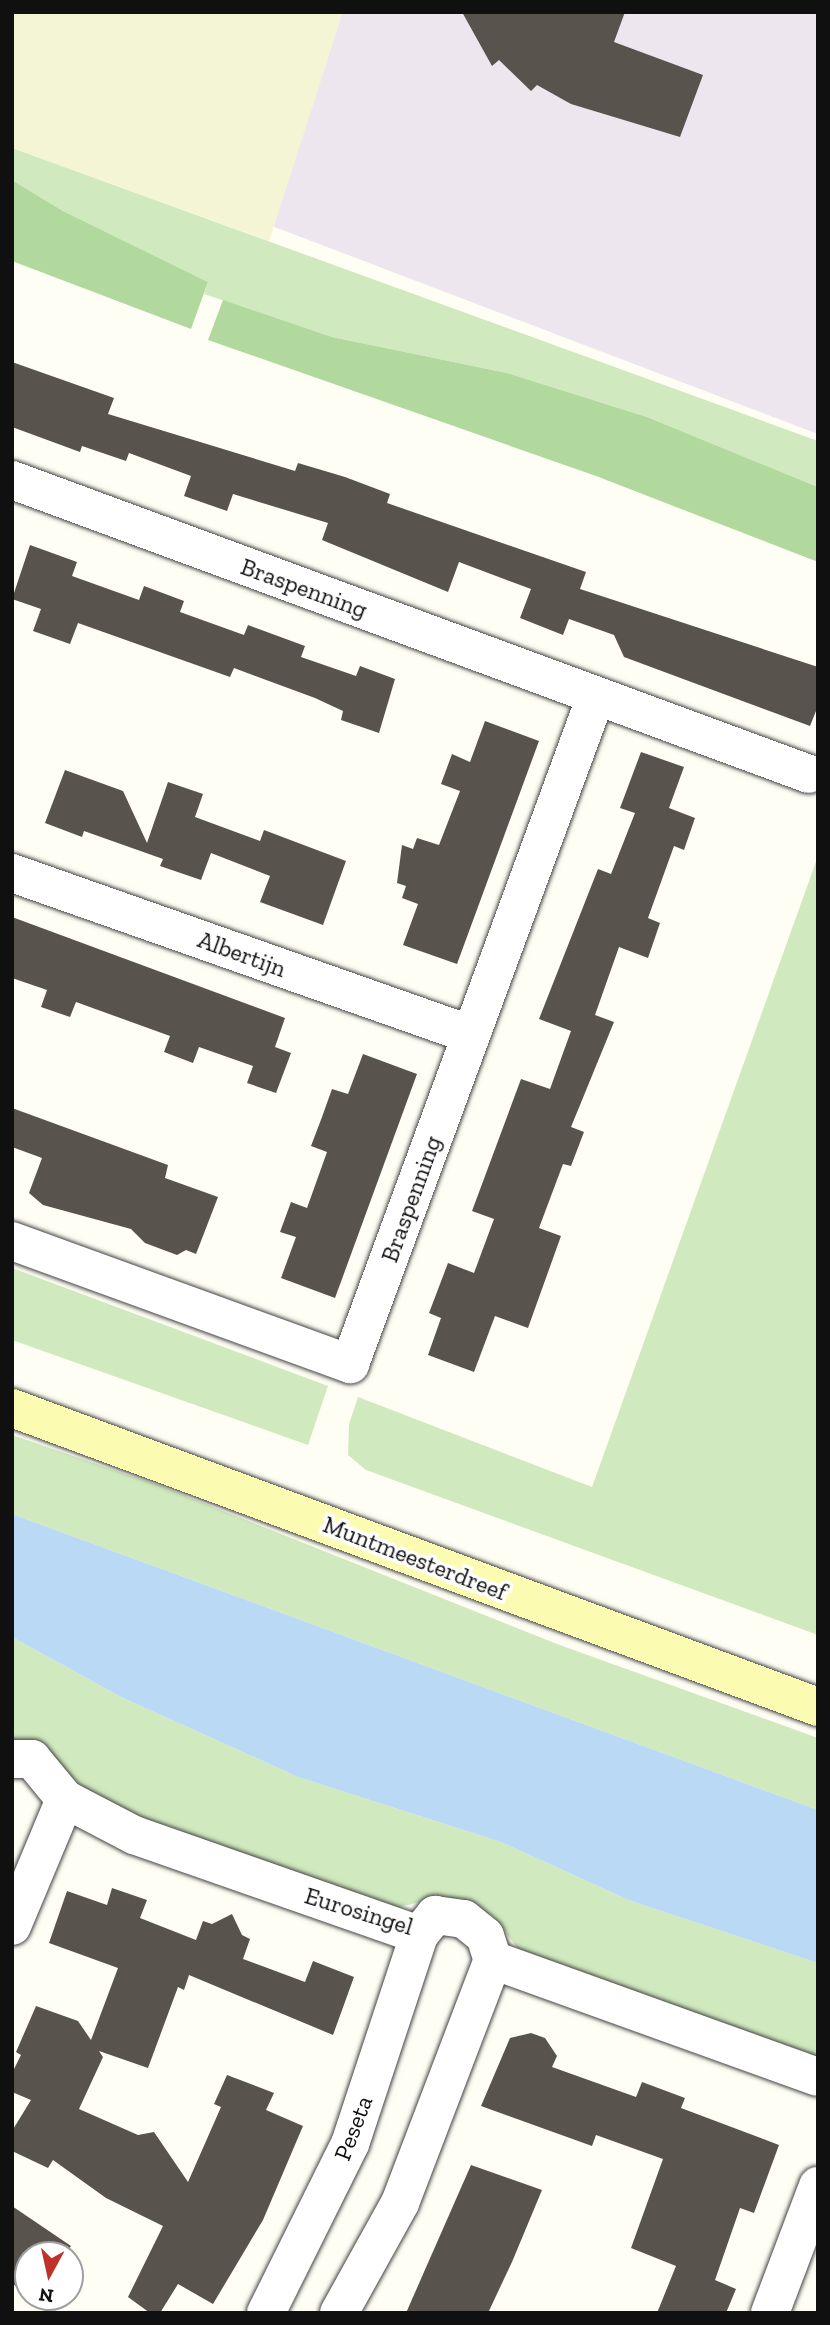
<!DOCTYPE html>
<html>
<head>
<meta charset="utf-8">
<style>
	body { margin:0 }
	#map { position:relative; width:830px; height:2325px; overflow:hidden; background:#fffef4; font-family:"Zilla Slab",serif }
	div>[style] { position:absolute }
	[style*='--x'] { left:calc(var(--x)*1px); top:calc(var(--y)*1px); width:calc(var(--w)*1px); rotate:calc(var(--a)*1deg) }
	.industrial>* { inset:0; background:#eee6ee }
	.farmland>* { inset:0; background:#f4f5d4 }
	.green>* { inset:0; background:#d0e9be }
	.forest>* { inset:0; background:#b2d99d }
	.water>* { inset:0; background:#bad9f5 }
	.building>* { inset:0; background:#59534d }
	.roads { filter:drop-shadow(0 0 2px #434343) drop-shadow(0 0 2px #434343) }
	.street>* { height:38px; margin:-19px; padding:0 19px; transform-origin:19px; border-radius:19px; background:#fff }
	.secondary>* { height:38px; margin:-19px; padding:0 19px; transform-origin:19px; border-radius:19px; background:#fcfbb2 }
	span { translate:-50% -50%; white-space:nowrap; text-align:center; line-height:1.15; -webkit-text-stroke:7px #fff; paint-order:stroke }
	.street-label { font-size:24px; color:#101010 }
	.frame { position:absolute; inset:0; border:14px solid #101010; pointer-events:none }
	.north { position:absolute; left:14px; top:2241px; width:70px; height:70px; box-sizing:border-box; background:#fff; border:2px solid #9f9f9f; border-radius:50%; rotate:188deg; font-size:19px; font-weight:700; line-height:28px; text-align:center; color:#101010 }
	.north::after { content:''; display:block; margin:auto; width:24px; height:32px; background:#bd332b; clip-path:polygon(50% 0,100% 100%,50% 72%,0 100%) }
</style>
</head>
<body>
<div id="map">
	<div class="industrial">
		<i style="clip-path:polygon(12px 12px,818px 12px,818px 434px,12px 127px)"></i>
	</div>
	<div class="farmland">
		<i style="clip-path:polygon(12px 12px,343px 12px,269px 241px,12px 148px)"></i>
	</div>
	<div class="green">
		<i style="clip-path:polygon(12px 148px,818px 441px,818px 487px,647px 417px,507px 373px,332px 337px,204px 294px,208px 282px,63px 211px,12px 180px)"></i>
		<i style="clip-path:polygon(818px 856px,818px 1635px,366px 1470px,348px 1455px,349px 1424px,358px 1397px,592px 1487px)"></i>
		<i style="clip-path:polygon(12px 1268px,328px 1386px,308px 1445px,12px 1340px)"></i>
		<i style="clip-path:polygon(12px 1435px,158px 1485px,557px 1644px,818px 1738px,818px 1810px,12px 1514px)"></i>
		<i style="clip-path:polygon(12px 1637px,121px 1697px,298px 1777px,501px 1842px,631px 1901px,818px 1963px,818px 2070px,522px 1954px,494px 1917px,476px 1906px,420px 1902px,387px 1910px,124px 1813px,91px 1794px,43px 1751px,12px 1747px)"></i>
	</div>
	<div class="forest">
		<i style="clip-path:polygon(12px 180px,63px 211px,208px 282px,191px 329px,12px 261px)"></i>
		<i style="clip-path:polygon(223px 300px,332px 337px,507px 373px,647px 417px,818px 487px,818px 562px,596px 476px,208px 340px)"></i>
	</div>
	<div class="water">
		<i style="clip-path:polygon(12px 1514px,818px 1810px,818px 1963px,631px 1901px,501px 1842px,298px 1777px,121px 1697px,12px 1637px)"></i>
	</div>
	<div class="building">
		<i style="clip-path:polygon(462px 12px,625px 12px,614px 42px,703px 75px,680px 137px,571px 104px,537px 85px,531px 91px,499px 60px,492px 66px)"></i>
		<i style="clip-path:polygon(12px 362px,114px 398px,108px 414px,295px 471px,298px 463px,345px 477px,390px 494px,387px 503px,586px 572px,580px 589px,818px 667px,818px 706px,810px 726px,624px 657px,614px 635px,569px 619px,563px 635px,520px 618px,531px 589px,459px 562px,448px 592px,322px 540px,328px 523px,233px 494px,227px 511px,184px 496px,191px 476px,129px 453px,126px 461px,82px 446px,80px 452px,12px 427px)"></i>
		<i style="clip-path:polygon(30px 545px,77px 562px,72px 576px,139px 600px,144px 586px,184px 601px,180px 612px,244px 635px,248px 625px,305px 646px,301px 657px,356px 676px,360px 666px,395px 679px,379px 733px,341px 720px,343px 711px,315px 698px,234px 668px,230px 677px,78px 623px,70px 644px,33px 631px,41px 609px,12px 599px)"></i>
		<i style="clip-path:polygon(485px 721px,539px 741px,457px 964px,403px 945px,418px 904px,402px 898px,406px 886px,397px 883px,402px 845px,413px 849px,417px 838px,439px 845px,460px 791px,441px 784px,452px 754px,470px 762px)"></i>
		<i style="clip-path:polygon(641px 752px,684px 767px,669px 808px,695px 818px,684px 850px,674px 846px,648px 918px,660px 923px,648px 958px,619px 947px,595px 1015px,614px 1022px,571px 1127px,584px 1132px,571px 1166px,563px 1164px,539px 1228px,561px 1236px,528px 1328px,495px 1316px,474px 1372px,428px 1355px,441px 1318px,429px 1313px,448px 1263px,474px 1273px,494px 1219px,472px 1211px,521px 1079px,550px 1089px,571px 1031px,539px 1019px,598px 869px,611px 874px,635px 813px,620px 808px)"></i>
		<i style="clip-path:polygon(65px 770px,123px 791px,147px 843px,168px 782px,203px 794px,195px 817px,260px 841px,264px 830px,346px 861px,323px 925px,260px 902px,270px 876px,211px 853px,201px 880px,160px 866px,163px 859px,84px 831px,82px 837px,45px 823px)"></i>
		<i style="clip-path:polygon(12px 917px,285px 1018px,275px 1047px,291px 1053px,276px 1093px,247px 1083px,253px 1066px,199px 1047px,193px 1063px,164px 1052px,170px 1036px,76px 1002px,70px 1017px,41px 1007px,47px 990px,12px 978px)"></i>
		<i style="clip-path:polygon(363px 1054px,417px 1074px,335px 1298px,281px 1278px,296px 1237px,280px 1232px,291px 1202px,307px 1208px,327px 1152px,311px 1146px,322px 1117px,332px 1089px,348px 1094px)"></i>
		<i style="clip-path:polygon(12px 1108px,168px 1165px,165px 1178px,218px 1197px,196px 1254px,186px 1250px,177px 1255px,145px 1243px,131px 1229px,43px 1205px,29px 1193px,42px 1158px,12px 1147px)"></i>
		<i style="clip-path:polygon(112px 1888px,147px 1900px,140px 1918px,196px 1940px,203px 1921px,212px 1924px,232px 1914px,242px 1935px,250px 1939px,243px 1959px,305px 1982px,313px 1961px,354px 1977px,333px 2035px,189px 1975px,184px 1990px,178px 1987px,148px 2068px,99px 2051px,103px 2057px,79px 2109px,138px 2135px,154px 2132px,188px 2182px,221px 2107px,214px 2104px,227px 2075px,274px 2093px,266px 2110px,303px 2126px,263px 2220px,213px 2304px,178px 2284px,160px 2313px,150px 2313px,128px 2297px,163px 2226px,106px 2198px,53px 2160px,48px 2168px,12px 2151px,12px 2131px,31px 2100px,12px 2092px,12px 2073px,21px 2055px,16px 2052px,36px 2006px,78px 2021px,91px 2040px,118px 1968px,49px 1943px,67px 1891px,107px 1905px)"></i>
		<i style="clip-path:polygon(531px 2033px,545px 2038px,557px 2056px,552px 2067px,636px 2097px,642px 2082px,685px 2098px,681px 2108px,779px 2145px,754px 2213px,740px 2208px,715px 2280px,736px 2289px,726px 2313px,657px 2313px,676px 2266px,631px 2248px,663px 2159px,596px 2135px,592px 2146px,481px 2106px,510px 2038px)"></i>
		<i style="clip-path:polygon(471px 2165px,542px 2190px,512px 2262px,488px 2313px,406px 2313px)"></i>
		<i style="clip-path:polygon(12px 2206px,71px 2246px,65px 2255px,28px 2255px,28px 2296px,12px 2283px)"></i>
	</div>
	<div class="roads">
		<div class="street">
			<i style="--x:12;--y:480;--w:849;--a:20.25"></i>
			<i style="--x:12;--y:873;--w:487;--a:19.4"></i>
			<i style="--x:12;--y:1241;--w:360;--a:20"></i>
			<i style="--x:350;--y:1364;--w:712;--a:-69.78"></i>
			<i style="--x:12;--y:1759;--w:20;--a:0"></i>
			<i style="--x:32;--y:1759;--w:52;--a:50.5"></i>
			<i style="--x:65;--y:1799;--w:78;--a:27.6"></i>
			<i style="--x:134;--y:1835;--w:302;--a:19.3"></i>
			<i style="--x:419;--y:1935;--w:26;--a:-51"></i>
			<i style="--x:435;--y:1915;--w:29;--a:8"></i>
			<i style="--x:464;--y:1919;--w:27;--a:39"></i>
			<i style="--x:485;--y:1936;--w:25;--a:72"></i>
			<i style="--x:493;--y:1960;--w:345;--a:19.8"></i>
			<i style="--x:12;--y:1926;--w:138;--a:-67.3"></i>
			<i style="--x:266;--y:2313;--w:189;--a:-63.6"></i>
			<i style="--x:350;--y:2144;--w:220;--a:-71.7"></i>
			<i style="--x:339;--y:2313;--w:126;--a:-61"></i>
			<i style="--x:400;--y:2203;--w:260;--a:-69.1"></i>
			<i style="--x:770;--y:2313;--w:136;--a:-69.3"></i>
		</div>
		<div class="secondary">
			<i style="--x:12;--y:1408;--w:860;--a:20.35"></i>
		</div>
	</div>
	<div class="street-label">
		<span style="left:304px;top:588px;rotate:20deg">Braspenning</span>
		<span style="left:242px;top:954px;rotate:20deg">Albertijn</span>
		<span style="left:411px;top:1199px;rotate:-70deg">Braspenning</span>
		<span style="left:415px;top:1558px;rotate:21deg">Muntmeesterdreef</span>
		<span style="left:359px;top:1911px;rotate:17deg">Eurosingel</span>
		<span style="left:353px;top:2128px;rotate:-69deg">Peseta</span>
	</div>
	<div class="frame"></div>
	<div class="north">N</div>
</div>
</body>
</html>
